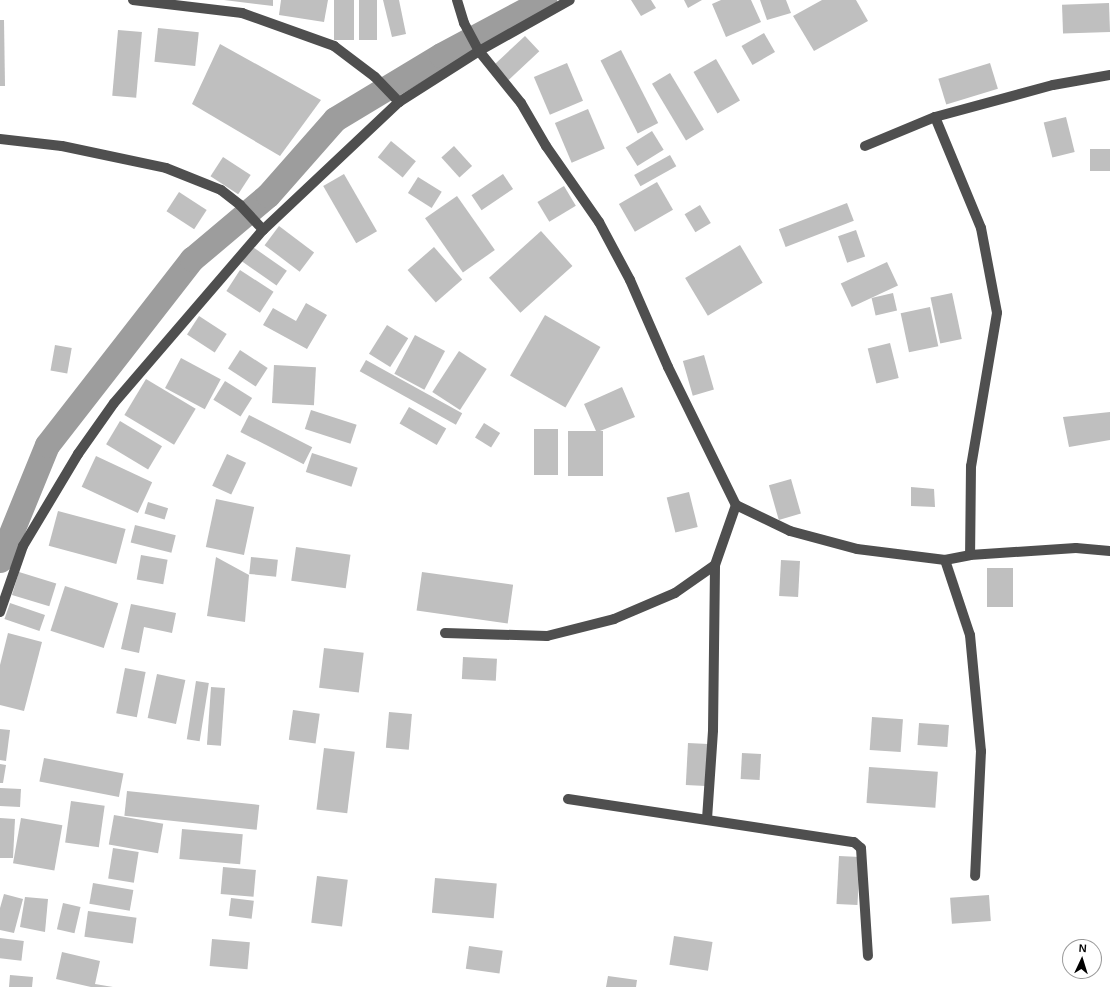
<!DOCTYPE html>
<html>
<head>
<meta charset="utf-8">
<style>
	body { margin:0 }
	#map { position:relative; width:1110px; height:987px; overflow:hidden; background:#fff; font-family:Helvetica,sans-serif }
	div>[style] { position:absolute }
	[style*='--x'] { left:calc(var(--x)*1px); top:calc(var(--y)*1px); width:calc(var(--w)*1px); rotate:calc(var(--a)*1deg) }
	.canal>* { height:25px; margin:-12.5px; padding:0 12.5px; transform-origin:12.5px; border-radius:12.5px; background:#9d9d9d }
	.building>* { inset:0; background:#bfbfbf; transform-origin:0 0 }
	.minor>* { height:10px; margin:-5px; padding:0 5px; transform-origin:5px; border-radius:5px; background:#4f4f4f }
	span { translate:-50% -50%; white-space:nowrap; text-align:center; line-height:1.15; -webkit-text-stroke:4px #fff; paint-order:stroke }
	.north { position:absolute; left:1062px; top:939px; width:40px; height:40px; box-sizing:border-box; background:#fff; border:1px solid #999; border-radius:50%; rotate:4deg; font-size:11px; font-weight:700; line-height:16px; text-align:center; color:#000 }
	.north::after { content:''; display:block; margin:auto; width:14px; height:18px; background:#000; clip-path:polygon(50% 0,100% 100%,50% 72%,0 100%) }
</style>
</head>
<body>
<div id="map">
	<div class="canal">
		<i style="--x:0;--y:560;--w:124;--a:-67.8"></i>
		<i style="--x:47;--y:445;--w:236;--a:-52.1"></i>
		<i style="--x:192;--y:259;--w:99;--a:-40.1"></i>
		<i style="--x:268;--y:195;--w:101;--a:-48.6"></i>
		<i style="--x:335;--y:119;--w:124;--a:-31.1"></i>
		<i style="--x:441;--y:55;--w:117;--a:-28.1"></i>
	</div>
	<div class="building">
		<i style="clip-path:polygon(224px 0,273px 0,273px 6px)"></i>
		<i style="clip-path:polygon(281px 0,328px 0,324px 22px,279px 15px)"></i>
		<i style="left:334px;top:0;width:20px;height:40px"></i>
		<i style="left:359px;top:0;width:18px;height:40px"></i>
		<i style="clip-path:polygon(383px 0,399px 0,406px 34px,392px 37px)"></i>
		<i style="clip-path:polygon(631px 0,651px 0,656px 8px,641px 16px)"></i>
		<i style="clip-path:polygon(684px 0,702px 0,688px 8px)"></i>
		<i style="clip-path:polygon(721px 0,751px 0,761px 22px,726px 37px,712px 4px)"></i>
		<i style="clip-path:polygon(760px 0,786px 0,791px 13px,767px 20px)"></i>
		<i style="clip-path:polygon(822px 0,856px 0,868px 21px,814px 51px,793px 16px)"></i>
		<i style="left:1109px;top:3px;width:29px;height:47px;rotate:88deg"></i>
		<i style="clip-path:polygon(0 20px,4px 20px,5px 86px,0 86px)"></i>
		<i style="left:158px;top:28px;width:41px;height:34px;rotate:6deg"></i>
		<i style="left:118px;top:30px;width:24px;height:66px;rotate:5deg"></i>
		<i style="left:764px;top:33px;width:22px;height:26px;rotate:60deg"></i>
		<i style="left:525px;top:36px;width:21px;height:42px;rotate:47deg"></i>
		<i style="clip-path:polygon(220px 44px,321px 100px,280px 156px,192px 104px)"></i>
		<i style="left:621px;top:50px;width:82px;height:23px;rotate:63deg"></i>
		<i style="left:716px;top:59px;width:48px;height:26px;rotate:60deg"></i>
		<i style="left:567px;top:63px;width:41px;height:36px;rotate:67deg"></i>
		<i style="left:990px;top:63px;width:27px;height:54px;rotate:73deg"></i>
		<i style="left:670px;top:73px;width:66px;height:21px;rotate:59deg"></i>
		<i style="left:588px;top:109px;width:43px;height:36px;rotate:67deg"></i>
		<i style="left:1066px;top:117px;width:36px;height:23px;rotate:76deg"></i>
		<i style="left:652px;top:131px;width:22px;height:31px;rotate:58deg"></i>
		<i style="left:391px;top:141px;width:32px;height:21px;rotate:39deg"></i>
		<i style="left:454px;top:146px;width:27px;height:17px;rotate:48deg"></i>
		<i style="left:1110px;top:149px;width:22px;height:20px;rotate:90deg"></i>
		<i style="left:670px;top:155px;width:13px;height:41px;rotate:61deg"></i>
		<i style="left:223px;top:157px;width:33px;height:23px;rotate:33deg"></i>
		<i style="left:344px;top:174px;width:66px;height:24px;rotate:60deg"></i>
		<i style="left:503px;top:174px;width:18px;height:38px;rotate:56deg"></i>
		<i style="left:418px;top:177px;width:28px;height:19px;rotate:32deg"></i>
		<i style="left:657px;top:182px;width:32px;height:44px;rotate:60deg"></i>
		<i style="left:564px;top:186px;width:23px;height:31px;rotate:59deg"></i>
		<i style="left:179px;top:192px;width:33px;height:23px;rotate:33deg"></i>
		<i style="left:457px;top:196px;width:66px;height:39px;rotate:55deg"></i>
		<i style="left:847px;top:203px;width:19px;height:73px;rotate:69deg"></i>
		<i style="left:700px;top:205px;width:21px;height:18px;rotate:59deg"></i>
		<i style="left:279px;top:226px;width:44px;height:24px;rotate:37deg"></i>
		<i style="left:856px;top:230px;width:28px;height:19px;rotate:71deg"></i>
		<i style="left:541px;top:231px;width:47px;height:70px;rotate:48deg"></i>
		<i style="left:250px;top:245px;width:45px;height:18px;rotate:35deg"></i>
		<i style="left:740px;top:245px;width:44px;height:64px;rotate:59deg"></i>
		<i style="left:434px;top:247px;width:43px;height:35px;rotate:49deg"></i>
		<i style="left:887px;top:262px;width:26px;height:51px;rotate:65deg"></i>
		<i style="left:240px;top:270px;width:40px;height:25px;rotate:33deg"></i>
		<i style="left:893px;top:293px;width:18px;height:22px;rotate:77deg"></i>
		<i style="left:952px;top:293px;width:47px;height:22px;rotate:78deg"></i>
		<i style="clip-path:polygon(306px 303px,327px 315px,307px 349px,263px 325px,273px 308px,296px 321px)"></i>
		<i style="left:930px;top:307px;width:40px;height:30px;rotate:78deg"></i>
		<i style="left:545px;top:315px;width:64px;height:70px;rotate:30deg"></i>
		<i style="left:199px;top:316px;width:33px;height:22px;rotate:33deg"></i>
		<i style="left:387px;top:325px;width:25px;height:34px;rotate:32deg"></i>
		<i style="left:415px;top:335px;width:34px;height:44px;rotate:28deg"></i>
		<i style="left:890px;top:343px;width:36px;height:23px;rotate:76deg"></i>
		<i style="left:55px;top:345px;width:17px;height:26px;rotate:10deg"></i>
		<i style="left:240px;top:350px;width:33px;height:22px;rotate:33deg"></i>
		<i style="left:459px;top:351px;width:33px;height:49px;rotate:33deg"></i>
		<i style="left:704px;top:355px;width:36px;height:22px;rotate:74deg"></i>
		<i style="left:181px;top:358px;width:45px;height:34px;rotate:28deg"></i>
		<i style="left:366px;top:360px;width:110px;height:13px;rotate:29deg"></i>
		<i style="left:274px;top:365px;width:42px;height:38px;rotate:3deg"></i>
		<i style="left:146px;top:379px;width:58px;height:42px;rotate:31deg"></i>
		<i style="left:225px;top:381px;width:32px;height:22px;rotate:32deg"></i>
		<i style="clip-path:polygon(622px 387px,635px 417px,600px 431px,603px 431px,603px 476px,568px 476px,568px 431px,596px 431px,584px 404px)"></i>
		<i style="left:409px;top:407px;width:43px;height:19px;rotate:30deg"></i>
		<i style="left:311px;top:410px;width:48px;height:20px;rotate:18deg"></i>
		<i style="clip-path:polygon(1110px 412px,1110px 440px,1069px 447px,1063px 417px)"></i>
		<i style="left:249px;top:415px;width:71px;height:19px;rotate:27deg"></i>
		<i style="left:120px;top:421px;width:49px;height:27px;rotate:31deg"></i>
		<i style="left:484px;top:423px;width:19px;height:17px;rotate:32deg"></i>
		<i style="left:534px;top:429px;width:24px;height:46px"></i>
		<i style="left:312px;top:453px;width:48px;height:20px;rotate:18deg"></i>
		<i style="left:227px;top:454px;width:21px;height:35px;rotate:25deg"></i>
		<i style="left:96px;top:456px;width:62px;height:34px;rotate:25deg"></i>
		<i style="left:791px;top:479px;width:36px;height:23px;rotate:74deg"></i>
		<i style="clip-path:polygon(911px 487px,934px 489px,935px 507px,911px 506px)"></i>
		<i style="left:689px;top:492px;width:36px;height:23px;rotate:76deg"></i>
		<i style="left:216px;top:499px;width:39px;height:49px;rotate:12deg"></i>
		<i style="left:148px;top:502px;width:21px;height:12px;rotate:17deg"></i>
		<i style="left:58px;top:511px;width:70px;height:36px;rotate:15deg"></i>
		<i style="left:135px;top:525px;width:42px;height:18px;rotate:14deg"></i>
		<i style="left:296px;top:547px;width:55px;height:34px;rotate:8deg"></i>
		<i style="left:141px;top:555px;width:27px;height:25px;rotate:10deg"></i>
		<i style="clip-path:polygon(216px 557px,249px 575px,245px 622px,207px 616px)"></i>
		<i style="left:251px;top:557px;width:27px;height:17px;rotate:6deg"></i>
		<i style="left:781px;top:560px;width:19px;height:36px;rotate:3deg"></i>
		<i style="left:987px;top:568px;width:26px;height:39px"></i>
		<i style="left:19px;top:572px;width:39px;height:24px;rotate:17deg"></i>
		<i style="left:422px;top:572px;width:92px;height:39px;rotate:8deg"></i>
		<i style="left:65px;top:586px;width:56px;height:47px;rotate:18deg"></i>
		<i style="left:10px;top:603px;width:37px;height:17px;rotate:19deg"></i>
		<i style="clip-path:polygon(131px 604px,176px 613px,172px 633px,144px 627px,139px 653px,121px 649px)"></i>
		<i style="clip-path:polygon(8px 633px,42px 642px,24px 711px,0 705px,0 665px)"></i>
		<i style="left:324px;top:648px;width:40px;height:40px;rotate:7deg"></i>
		<i style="left:463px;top:657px;width:34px;height:22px;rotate:3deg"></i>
		<i style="left:125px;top:668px;width:21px;height:46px;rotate:11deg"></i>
		<i style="left:157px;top:674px;width:29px;height:45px;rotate:12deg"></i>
		<i style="left:196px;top:681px;width:13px;height:59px;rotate:9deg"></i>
		<i style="left:211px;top:687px;width:14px;height:58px;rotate:4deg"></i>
		<i style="left:293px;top:710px;width:27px;height:30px;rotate:8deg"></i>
		<i style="left:389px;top:712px;width:23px;height:36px;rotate:5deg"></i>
		<i style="left:872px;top:717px;width:31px;height:33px;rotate:4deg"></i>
		<i style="left:919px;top:723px;width:30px;height:22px;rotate:4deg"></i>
		<i style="clip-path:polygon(0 729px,10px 730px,6px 761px,0 760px)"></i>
		<i style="left:688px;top:743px;width:20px;height:42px;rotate:3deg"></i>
		<i style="left:324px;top:748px;width:31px;height:62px;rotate:7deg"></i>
		<i style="left:742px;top:753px;width:19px;height:26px;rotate:3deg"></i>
		<i style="left:44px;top:758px;width:81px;height:24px;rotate:11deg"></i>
		<i style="clip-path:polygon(0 764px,6px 765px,3px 783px,0 783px)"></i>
		<i style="left:869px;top:767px;width:69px;height:36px;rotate:4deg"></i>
		<i style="left:0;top:788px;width:21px;height:18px;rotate:3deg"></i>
		<i style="left:127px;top:791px;width:133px;height:25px;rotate:6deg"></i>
		<i style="left:71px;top:801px;width:34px;height:42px;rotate:8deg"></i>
		<i style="left:114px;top:815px;width:50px;height:30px;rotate:10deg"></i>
		<i style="clip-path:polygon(0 818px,15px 819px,13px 858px,0 858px)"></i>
		<i style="left:21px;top:818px;width:42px;height:46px;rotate:10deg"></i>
		<i style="left:182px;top:829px;width:61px;height:30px;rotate:5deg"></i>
		<i style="left:113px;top:848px;width:26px;height:31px;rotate:9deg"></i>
		<i style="left:839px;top:856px;width:21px;height:48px;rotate:3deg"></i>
		<i style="left:223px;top:867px;width:33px;height:27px;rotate:5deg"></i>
		<i style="left:317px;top:876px;width:31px;height:47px;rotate:7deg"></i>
		<i style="left:435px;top:878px;width:62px;height:35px;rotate:5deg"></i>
		<i style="left:93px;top:883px;width:41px;height:21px;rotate:10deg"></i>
		<i style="clip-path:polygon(4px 894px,23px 899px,14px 933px,0 930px,0 908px)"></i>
		<i style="left:989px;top:895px;width:26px;height:39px;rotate:86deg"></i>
		<i style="clip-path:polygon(25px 897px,48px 899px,45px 932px,20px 927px)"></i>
		<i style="left:231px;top:898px;width:23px;height:18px;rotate:7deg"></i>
		<i style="left:63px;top:903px;width:18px;height:27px;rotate:13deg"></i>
		<i style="left:88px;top:911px;width:49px;height:26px;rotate:8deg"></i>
		<i style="left:674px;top:936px;width:39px;height:29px;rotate:9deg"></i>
		<i style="left:0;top:938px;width:24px;height:20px;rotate:7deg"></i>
		<i style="left:212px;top:939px;width:38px;height:27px;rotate:5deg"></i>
		<i style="left:469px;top:946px;width:34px;height:23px;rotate:8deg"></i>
		<i style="clip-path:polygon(62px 952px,100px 961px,95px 984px,113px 987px,91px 987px,56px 979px)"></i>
		<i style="clip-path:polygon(10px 975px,33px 977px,32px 987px,9px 987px)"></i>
		<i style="clip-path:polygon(608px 976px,637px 980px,636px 987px,606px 987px)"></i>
	</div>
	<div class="minor">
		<i style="--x:133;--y:0;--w:110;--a:6.8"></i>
		<i style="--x:242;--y:13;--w:98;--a:19.7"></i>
		<i style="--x:334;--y:46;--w:51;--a:37.1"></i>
		<i style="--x:375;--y:77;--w:35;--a:46"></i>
		<i style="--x:457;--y:0;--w:24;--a:73"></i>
		<i style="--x:464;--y:23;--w:32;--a:62"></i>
		<i style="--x:479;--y:51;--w:67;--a:51.1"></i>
		<i style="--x:521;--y:103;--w:50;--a:59.8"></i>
		<i style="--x:546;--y:146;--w:93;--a:55.1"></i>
		<i style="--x:599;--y:222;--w:66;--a:61.9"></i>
		<i style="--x:630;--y:280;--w:95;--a:66.4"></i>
		<i style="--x:668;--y:367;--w:154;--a:63.8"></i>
		<i style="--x:736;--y:505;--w:60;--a:25.7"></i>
		<i style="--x:790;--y:531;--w:69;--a:15"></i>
		<i style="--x:857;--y:549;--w:89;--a:7.1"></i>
		<i style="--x:945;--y:560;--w:25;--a:-11"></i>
		<i style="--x:970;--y:555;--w:106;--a:-3.8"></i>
		<i style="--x:1076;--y:548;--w:34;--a:5"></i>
		<i style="--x:935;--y:117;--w:120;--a:67.5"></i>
		<i style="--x:981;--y:228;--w:86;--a:79.3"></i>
		<i style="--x:997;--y:313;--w:155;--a:99.6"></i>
		<i style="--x:971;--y:466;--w:89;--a:90.6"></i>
		<i style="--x:0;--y:139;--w:62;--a:6.4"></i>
		<i style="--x:62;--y:146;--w:106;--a:11.9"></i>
		<i style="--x:166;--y:168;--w:59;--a:21.8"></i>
		<i style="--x:221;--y:190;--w:24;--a:38"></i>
		<i style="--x:240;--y:205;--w:34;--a:47"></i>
		<i style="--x:865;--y:146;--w:76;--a:-22.5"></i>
		<i style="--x:935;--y:117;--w:122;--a:-15.2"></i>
		<i style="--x:1053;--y:85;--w:58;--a:-10"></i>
		<i style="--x:945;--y:560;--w:79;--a:71.6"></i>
		<i style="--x:970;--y:635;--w:117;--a:84.6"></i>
		<i style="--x:981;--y:751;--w:125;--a:92.7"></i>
		<i style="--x:0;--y:612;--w:70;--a:-70.8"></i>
		<i style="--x:23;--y:546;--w:107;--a:-59.1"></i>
		<i style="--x:78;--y:454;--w:62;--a:-54.8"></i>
		<i style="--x:114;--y:403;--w:228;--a:-49.3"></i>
		<i style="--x:263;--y:230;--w:187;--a:-43.3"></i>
		<i style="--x:399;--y:102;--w:95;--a:-32.5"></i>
		<i style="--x:479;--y:51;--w:104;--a:-29.3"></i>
		<i style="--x:445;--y:633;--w:102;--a:1.7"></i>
		<i style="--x:547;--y:636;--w:69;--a:-14.2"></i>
		<i style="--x:614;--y:619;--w:66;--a:-23.1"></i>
		<i style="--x:675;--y:593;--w:49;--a:-35"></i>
		<i style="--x:568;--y:799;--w:289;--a:8.6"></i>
		<i style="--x:854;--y:842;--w:9;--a:41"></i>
		<i style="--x:861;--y:848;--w:108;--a:86.3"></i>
		<i style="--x:707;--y:819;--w:89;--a:-86.1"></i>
		<i style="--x:713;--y:730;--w:165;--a:-89.3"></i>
		<i style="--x:715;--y:565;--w:64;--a:-70.7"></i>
	</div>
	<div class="north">N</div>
</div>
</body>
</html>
